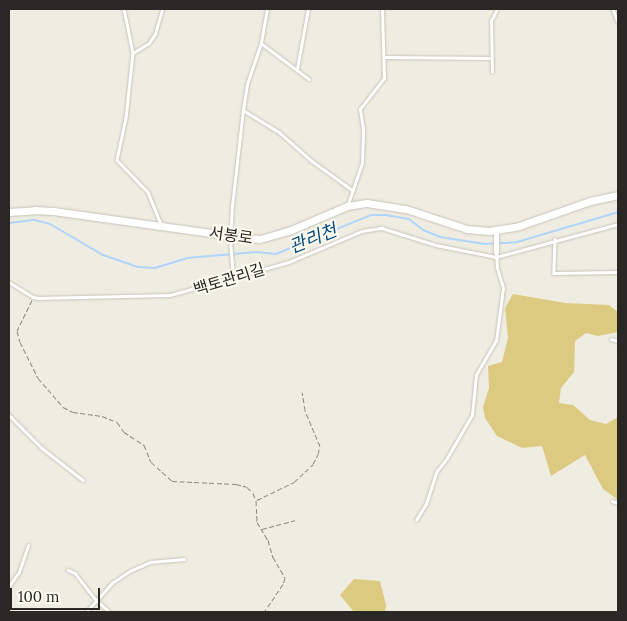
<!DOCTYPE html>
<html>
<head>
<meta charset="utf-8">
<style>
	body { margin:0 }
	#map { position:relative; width:627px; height:621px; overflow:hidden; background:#efede2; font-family:Lora,"Noto Sans KR",serif }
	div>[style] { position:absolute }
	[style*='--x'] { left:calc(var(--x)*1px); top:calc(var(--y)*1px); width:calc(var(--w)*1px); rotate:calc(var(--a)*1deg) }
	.green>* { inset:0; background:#dbca80 }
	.stream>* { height:2px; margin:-1px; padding:0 1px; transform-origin:1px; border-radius:1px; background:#b1d5fa }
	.path>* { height:1px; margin-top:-0.5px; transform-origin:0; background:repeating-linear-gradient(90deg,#8a8881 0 5px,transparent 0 7.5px) }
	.roads { filter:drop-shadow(0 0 1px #c6c3b9) drop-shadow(0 0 1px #c6c3b9) }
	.lane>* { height:2.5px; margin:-1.25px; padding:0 1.25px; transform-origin:1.25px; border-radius:1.25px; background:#fff }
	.street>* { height:5px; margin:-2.5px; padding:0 2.5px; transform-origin:2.5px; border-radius:2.5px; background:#fff }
	.secondary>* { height:7px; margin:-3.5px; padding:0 3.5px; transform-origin:3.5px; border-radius:3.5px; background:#fff }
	span { translate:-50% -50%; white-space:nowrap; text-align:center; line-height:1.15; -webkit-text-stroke:4px #fdfaf0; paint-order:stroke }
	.street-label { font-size:16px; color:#292824 }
	.water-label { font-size:18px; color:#034a80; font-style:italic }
	.frame { position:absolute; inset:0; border:10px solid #292824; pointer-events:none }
	.scale { position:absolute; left:10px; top:588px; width:90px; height:22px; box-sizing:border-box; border:2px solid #292824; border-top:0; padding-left:6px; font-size:15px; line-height:18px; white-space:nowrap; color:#292824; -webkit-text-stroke:4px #fdfaf0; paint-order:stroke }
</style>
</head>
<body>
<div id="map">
	<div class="green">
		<i style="clip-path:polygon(513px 294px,565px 303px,609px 305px,618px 312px,618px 332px,598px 336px,586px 333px,575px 341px,574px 372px,561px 388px,559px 403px,573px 405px,590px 420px,606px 424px,618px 417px,618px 500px,603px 489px,585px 455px,551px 476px,542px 446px,522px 448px,497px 436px,485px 418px,483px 407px,489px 388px,488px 366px,502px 362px,508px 338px,505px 308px)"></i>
		<i style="clip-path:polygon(354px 579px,380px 581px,386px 605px,385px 612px,354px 612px,340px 595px)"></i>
	</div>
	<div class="stream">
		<i style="--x:9;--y:223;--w:26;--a:-7"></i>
		<i style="--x:35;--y:220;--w:16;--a:15"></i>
		<i style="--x:50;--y:224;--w:61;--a:30.3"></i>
		<i style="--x:103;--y:255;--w:37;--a:19"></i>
		<i style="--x:138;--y:267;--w:17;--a:3"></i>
		<i style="--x:155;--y:268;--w:34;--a:-17"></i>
		<i style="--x:187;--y:258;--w:70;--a:-4.9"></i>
		<i style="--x:257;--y:252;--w:19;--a:6"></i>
		<i style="--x:276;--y:254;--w:103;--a:-22.3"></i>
		<i style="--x:371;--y:215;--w:15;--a:0"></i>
		<i style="--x:386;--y:215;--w:23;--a:10"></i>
		<i style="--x:409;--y:219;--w:18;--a:38"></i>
		<i style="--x:423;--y:230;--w:18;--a:22"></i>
		<i style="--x:440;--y:237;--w:45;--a:9"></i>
		<i style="--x:484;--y:244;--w:33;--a:-3"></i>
		<i style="--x:517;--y:242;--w:105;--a:-16.5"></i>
	</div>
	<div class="path">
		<i style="--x:32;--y:300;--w:34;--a:116"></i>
		<i style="--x:17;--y:331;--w:11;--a:75"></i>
		<i style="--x:20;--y:342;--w:40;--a:63.4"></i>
		<i style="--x:38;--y:378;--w:38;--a:49"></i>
		<i style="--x:63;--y:407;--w:11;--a:27"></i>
		<i style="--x:73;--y:412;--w:29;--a:8"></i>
		<i style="--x:102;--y:416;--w:16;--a:22"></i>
		<i style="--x:117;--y:422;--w:12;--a:55"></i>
		<i style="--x:124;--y:432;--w:24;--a:33"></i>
		<i style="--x:144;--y:445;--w:18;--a:68"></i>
		<i style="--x:151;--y:462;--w:28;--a:42"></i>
		<i style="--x:172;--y:481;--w:64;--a:2.7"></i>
		<i style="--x:236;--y:484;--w:11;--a:15"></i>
		<i style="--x:247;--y:487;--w:8;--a:45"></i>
		<i style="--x:253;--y:493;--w:9;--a:69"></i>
		<i style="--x:256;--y:501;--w:21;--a:87"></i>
		<i style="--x:257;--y:522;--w:21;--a:59"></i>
		<i style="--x:268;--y:540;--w:18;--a:74"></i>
		<i style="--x:273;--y:557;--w:24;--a:60"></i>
		<i style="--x:285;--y:578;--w:6;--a:108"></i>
		<i style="--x:283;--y:584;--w:34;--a:124"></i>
		<i style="--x:257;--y:500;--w:41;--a:-25.9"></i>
		<i style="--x:294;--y:482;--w:26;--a:-43"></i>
		<i style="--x:313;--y:464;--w:11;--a:-63"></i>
		<i style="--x:318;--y:454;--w:8;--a:-76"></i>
		<i style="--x:320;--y:446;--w:39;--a:-113"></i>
		<i style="--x:305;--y:410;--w:18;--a:-99"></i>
		<i style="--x:262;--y:529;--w:34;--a:-15"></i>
	</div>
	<div class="roads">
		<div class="lane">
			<i style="--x:124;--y:9;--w:45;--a:78.4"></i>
			<i style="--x:133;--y:53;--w:65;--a:96.1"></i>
			<i style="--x:126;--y:118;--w:43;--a:102.1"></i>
			<i style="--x:117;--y:160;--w:45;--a:45.9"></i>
			<i style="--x:148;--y:192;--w:35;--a:68"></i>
			<i style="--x:613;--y:9;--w:14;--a:69"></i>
			<i style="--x:261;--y:43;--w:60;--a:36.9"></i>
			<i style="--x:133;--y:53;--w:19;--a:-32"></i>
			<i style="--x:149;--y:43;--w:11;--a:-56"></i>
			<i style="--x:155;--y:34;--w:26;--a:-74"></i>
			<i style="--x:385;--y:57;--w:105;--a:0.5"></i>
			<i style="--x:297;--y:69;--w:61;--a:-79.6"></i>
			<i style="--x:492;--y:72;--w:51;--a:-91.1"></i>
			<i style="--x:491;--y:21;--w:13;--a:-63"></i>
			<i style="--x:243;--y:110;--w:42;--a:31.4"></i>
			<i style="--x:279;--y:132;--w:44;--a:41.3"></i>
			<i style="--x:312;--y:161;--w:48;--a:35.7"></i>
			<i style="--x:348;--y:204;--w:43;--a:-71.1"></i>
			<i style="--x:362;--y:163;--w:34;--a:-88"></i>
			<i style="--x:363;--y:129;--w:20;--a:-99"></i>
			<i style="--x:360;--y:109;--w:39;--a:-52"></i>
			<i style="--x:384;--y:78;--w:69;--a:-91.7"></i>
			<i style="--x:555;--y:239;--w:34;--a:92"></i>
			<i style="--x:554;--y:273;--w:64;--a:-0.9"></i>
			<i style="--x:233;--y:276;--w:33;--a:-95"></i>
			<i style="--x:230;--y:243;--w:37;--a:-87"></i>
			<i style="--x:232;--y:206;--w:97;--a:-83.5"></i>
			<i style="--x:243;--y:110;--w:26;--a:-81"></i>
			<i style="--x:247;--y:84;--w:43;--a:-71.1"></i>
			<i style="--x:261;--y:43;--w:35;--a:-80"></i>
			<i style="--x:9;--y:282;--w:28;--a:32"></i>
			<i style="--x:33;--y:297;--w:5;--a:11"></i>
			<i style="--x:38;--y:298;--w:132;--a:-1.3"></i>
			<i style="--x:170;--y:295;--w:123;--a:-15.5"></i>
			<i style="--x:289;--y:262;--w:79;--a:-23"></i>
			<i style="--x:362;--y:231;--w:20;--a:-9"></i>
			<i style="--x:382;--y:228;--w:57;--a:17.5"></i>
			<i style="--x:436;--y:245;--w:61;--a:11.3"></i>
			<i style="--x:496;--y:257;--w:126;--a:-15.1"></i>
			<i style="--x:611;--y:339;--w:7;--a:16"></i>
			<i style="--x:9;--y:415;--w:47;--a:45"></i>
			<i style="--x:42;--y:448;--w:52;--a:38"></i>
			<i style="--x:612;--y:501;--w:6;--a:18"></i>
			<i style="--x:416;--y:520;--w:19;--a:-58"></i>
			<i style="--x:426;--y:504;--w:35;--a:-72"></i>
			<i style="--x:437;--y:471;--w:16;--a:-52"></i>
			<i style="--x:447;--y:458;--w:50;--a:-59.8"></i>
			<i style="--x:472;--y:415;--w:40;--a:-84.3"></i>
			<i style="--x:476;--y:375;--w:39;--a:-60"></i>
			<i style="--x:496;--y:341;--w:53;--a:-82.5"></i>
			<i style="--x:503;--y:288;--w:21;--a:-107"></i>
			<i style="--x:497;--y:268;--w:16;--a:-94"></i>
			<i style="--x:68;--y:570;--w:8;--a:23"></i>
			<i style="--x:75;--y:573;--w:34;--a:52"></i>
			<i style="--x:96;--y:600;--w:18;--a:41"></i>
			<i style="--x:9;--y:586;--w:17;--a:-54"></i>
			<i style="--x:19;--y:572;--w:28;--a:-71"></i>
			<i style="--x:86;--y:612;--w:39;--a:-48"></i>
			<i style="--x:112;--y:583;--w:22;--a:-34"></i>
			<i style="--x:130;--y:571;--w:22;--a:-24"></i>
			<i style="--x:150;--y:562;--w:34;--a:-5"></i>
		</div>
		<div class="street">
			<i style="--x:496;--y:230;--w:22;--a:90"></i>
		</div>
		<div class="secondary">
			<i style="--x:9;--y:212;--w:26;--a:-4"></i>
			<i style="--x:35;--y:210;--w:18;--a:3"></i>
			<i style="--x:53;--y:211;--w:167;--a:7.9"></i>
			<i style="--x:218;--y:234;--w:13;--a:13"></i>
			<i style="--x:231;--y:237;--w:29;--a:4"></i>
			<i style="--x:260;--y:239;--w:32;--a:-16"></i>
			<i style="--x:291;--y:230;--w:61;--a:-23.2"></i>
			<i style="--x:347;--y:206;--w:20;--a:-9"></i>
			<i style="--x:367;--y:203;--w:39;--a:9"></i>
			<i style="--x:406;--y:209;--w:64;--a:18.2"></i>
			<i style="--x:467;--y:229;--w:22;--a:5"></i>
			<i style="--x:489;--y:231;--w:30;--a:-9"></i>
			<i style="--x:519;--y:226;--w:75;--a:-19.4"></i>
			<i style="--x:590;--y:201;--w:29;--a:-12"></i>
		</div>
	</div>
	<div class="street-label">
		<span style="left:231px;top:235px;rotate:8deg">서봉로</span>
		<span style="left:229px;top:279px;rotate:-17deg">백토관리길</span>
	</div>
	<div class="water-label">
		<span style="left:313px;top:239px;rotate:-22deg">관리천</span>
	</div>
	<div class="frame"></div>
	<div class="scale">100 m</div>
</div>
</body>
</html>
